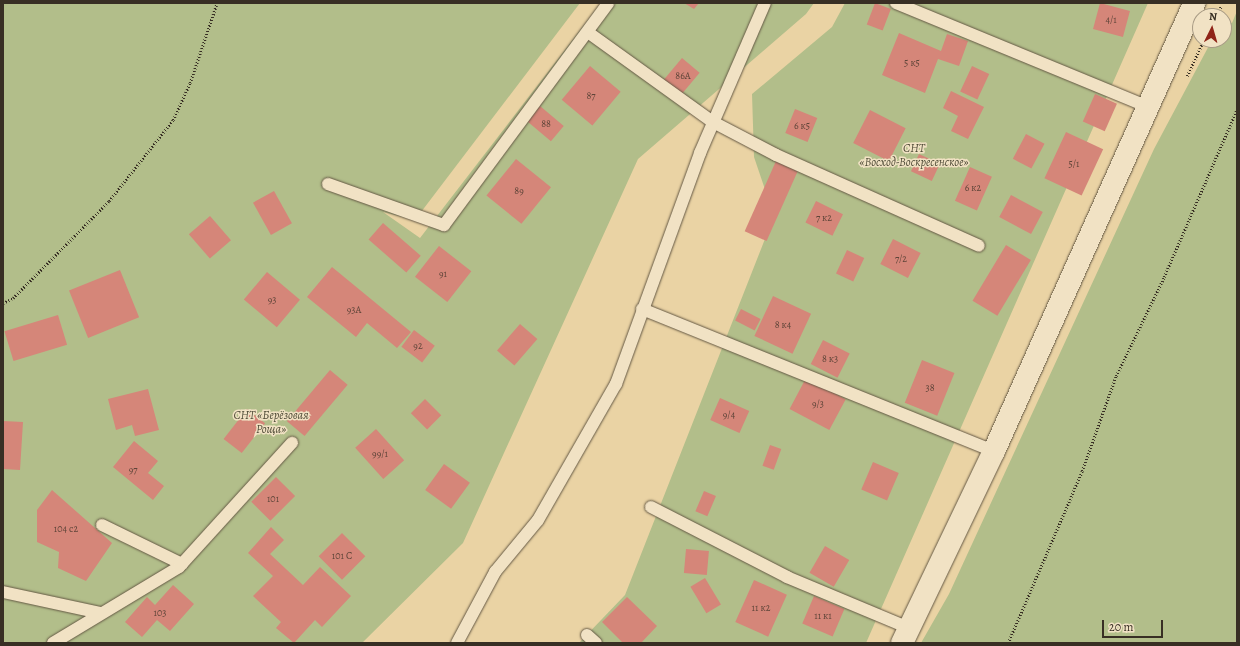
<!DOCTYPE html>
<html>
<head>
<meta charset="utf-8">
<style>
	body { margin:0 }
	#map { position:relative; width:1240px; height:646px; overflow:hidden; background:#ead3a4; font-family:Alegreya,serif }
	div>[style] { position:absolute }
	[style*='--x'] { left:calc(var(--x)*1px); top:calc(var(--y)*1px); width:calc(var(--w)*1px); rotate:calc(var(--a)*1deg) }
	.green>* { inset:0; background:#b2be8a }
	.building>* { inset:0; background:#d58679; transform-origin:0 0 }
	.path>* { height:2.5px; margin-top:-1.25px; transform-origin:0; background:repeating-linear-gradient(90deg,#382f24 0 1px,transparent 0 3px) }
	.roads { filter:drop-shadow(0 0 1px #645844) drop-shadow(0 0 1px #645844) }
	.service>* { height:12px; margin:-6px; padding:0 6px; transform-origin:6px; border-radius:6px; background:#f1e2c4 }
	.tertiary>* { height:22px; margin:-11px; padding:0 11px; transform-origin:11px; border-radius:11px; background:#f1e2c4 }
	span { translate:-50% -50%; white-space:nowrap; text-align:center; line-height:1.15; -webkit-text-stroke:3px #f1e2c4; paint-order:stroke }
	.number-label { font-size:10px; color:#5f4539 }
	.number-label span { -webkit-text-stroke-width:0 }
	.park-label { font-size:12px; color:#504c38; font-style:italic }
	.frame { position:absolute; inset:0; border:4px solid #382f24; pointer-events:none }
	.north { position:absolute; left:1192px; top:8px; width:40px; height:40px; box-sizing:border-box; background:#f1e2c4; border:1px solid #a79a84; border-radius:50%; rotate:5deg; font-size:11px; font-weight:700; line-height:16px; text-align:center; color:#382f24 }
	.north::after { content:''; display:block; margin:auto; width:14px; height:18px; background:#8f2418; clip-path:polygon(50% 0,100% 100%,50% 72%,0 100%) }
	.scale { position:absolute; left:1102px; top:620px; width:61px; height:18px; box-sizing:border-box; border:2px solid #382f24; border-top:0; padding-left:5px; font-size:12px; line-height:14px; white-space:nowrap; color:#382f24; -webkit-text-stroke:3px #f1e2c4; paint-order:stroke }
</style>
</head>
<body>
<div id="map">
	<div class="green">
		<i style="clip-path:polygon(3px 3px,580px 3px,415px 220px,383px 212px,420px 238px,601px 3px,814px 3px,806px 14px,638px 159px,463px 543px,362px 643px,3px 643px)"></i>
		<i style="clip-path:polygon(845px 3px,1148px 3px,866px 643px,579px 643px,625px 595px,774px 216px,754px 157px,752px 94px,832px 27px)"></i>
		<i style="clip-path:polygon(1237px 11px,1237px 643px,921px 643px,949px 594px,1154px 149px,1212px 40px,1224px 40px,1224px 21px,1232px 23px)"></i>
	</div>
	<div class="building">
		<i style="clip-path:polygon(684px 3px,699px 3px,694px 9px)"></i>
		<i style="left:875px;top:3px;width:17px;height:23px;rotate:21deg"></i>
		<i style="left:1100px;top:3px;width:31px;height:27px;rotate:15deg"></i>
		<i style="clip-path:polygon(899px 33px,941px 51px,947px 34px,968px 41px,959px 66px,938px 59px,925px 93px,882px 75px)"></i>
		<i style="left:682px;top:58px;width:23px;height:28px;rotate:40deg"></i>
		<i style="left:590px;top:66px;width:40px;height:44px;rotate:40deg"></i>
		<i style="left:972px;top:66px;width:19px;height:28px;rotate:25deg"></i>
		<i style="clip-path:polygon(951px 91px,984px 107px,968px 139px,951px 131px,958px 116px,943px 108px)"></i>
		<i style="left:1095px;top:94px;width:24px;height:30px;rotate:24deg"></i>
		<i style="left:540px;top:106px;width:31px;height:20px;rotate:40deg"></i>
		<i style="left:795px;top:109px;width:24px;height:26px;rotate:22deg"></i>
		<i style="left:870px;top:110px;width:40px;height:37px;rotate:27deg"></i>
		<i style="left:1066px;top:132px;width:41px;height:51px;rotate:25deg"></i>
		<i style="left:1026px;top:134px;width:21px;height:28px;rotate:28deg"></i>
		<i style="left:919px;top:154px;width:23px;height:19px;rotate:25deg"></i>
		<i style="left:516px;top:159px;width:45px;height:47px;rotate:39deg"></i>
		<i style="left:776px;top:161px;width:24px;height:77px;rotate:24deg"></i>
		<i style="left:970px;top:167px;width:24px;height:37px;rotate:24deg"></i>
		<i style="left:274px;top:191px;width:37px;height:24px;rotate:61deg"></i>
		<i style="left:1011px;top:195px;width:36px;height:25px;rotate:28deg"></i>
		<i style="left:816px;top:201px;width:30px;height:24px;rotate:26deg"></i>
		<i style="left:210px;top:216px;width:32px;height:28px;rotate:49deg"></i>
		<i style="left:383px;top:223px;width:50px;height:22px;rotate:41deg"></i>
		<i style="left:893px;top:239px;width:31px;height:28px;rotate:27deg"></i>
		<i style="left:1006px;top:245px;width:29px;height:65px;rotate:31deg"></i>
		<i style="left:439px;top:246px;width:41px;height:39px;rotate:38deg"></i>
		<i style="left:847px;top:250px;width:19px;height:26px;rotate:25deg"></i>
		<i style="clip-path:polygon(332px 267px,411px 332px,397px 348px,367px 323px,356px 337px,307px 297px)"></i>
		<i style="left:120px;top:270px;width:51px;height:55px;rotate:68deg"></i>
		<i style="left:267px;top:272px;width:43px;height:36px;rotate:40deg"></i>
		<i style="left:773px;top:296px;width:42px;height:44px;rotate:25deg"></i>
		<i style="left:741px;top:309px;width:22px;height:13px;rotate:27deg"></i>
		<i style="left:58px;top:315px;width:31px;height:56px;rotate:73deg"></i>
		<i style="left:520px;top:324px;width:23px;height:35px;rotate:41deg"></i>
		<i style="left:414px;top:330px;width:26px;height:21px;rotate:37deg"></i>
		<i style="left:823px;top:340px;width:30px;height:27px;rotate:27deg"></i>
		<i style="left:922px;top:360px;width:35px;height:46px;rotate:22deg"></i>
		<i style="left:330px;top:370px;width:23px;height:67px;rotate:40deg"></i>
		<i style="left:806px;top:378px;width:45px;height:35px;rotate:28deg"></i>
		<i style="clip-path:polygon(148px 389px,159px 430px,135px 436px,132px 425px,116px 430px,108px 399px)"></i>
		<i style="left:720px;top:398px;width:32px;height:24px;rotate:24deg"></i>
		<i style="left:425px;top:399px;width:23px;height:20px;rotate:45deg"></i>
		<i style="left:247px;top:409px;width:23px;height:38px;rotate:38deg"></i>
		<i style="clip-path:polygon(3px 421px,23px 422px,20px 470px,3px 469px)"></i>
		<i style="left:376px;top:429px;width:42px;height:28px;rotate:48deg"></i>
		<i style="clip-path:polygon(134px 441px,158px 461px,148px 473px,164px 486px,153px 500px,113px 467px)"></i>
		<i style="left:770px;top:445px;width:12px;height:22px;rotate:20deg"></i>
		<i style="left:873px;top:462px;width:28px;height:30px;rotate:23deg"></i>
		<i style="left:444px;top:464px;width:32px;height:32px;rotate:36deg"></i>
		<i style="left:276px;top:477px;width:27px;height:35px;rotate:45deg"></i>
		<i style="clip-path:polygon(52px 490px,112px 543px,86px 581px,58px 568px,59px 552px,37px 542px,37px 510px)"></i>
		<i style="left:704px;top:491px;width:13px;height:22px;rotate:23deg"></i>
		<i style="clip-path:polygon(271px 527px,284px 540px,270px 554px,303px 585px,320px 567px,351px 596px,322px 627px,315px 620px,294px 643px,276px 628px,281px 622px,253px 596px,273px 576px,248px 553px)"></i>
		<i style="left:342px;top:533px;width:33px;height:33px;rotate:45deg"></i>
		<i style="left:825px;top:546px;width:28px;height:31px;rotate:30deg"></i>
		<i style="left:686px;top:549px;width:23px;height:24px;rotate:5deg"></i>
		<i style="left:705px;top:578px;width:31px;height:17px;rotate:59deg"></i>
		<i style="left:754px;top:580px;width:36px;height:46px;rotate:24deg"></i>
		<i style="clip-path:polygon(173px 585px,194px 604px,170px 631px,157px 620px,142px 637px,125px 622px,147px 597px,155px 605px)"></i>
		<i style="left:814px;top:596px;width:33px;height:30px;rotate:23deg"></i>
		<i style="clip-path:polygon(627px 597px,657px 626px,641px 643px,623px 643px,602px 622px)"></i>
	</div>
	<div class="path">
		<i style="--x:1216;--y:16;--w:11;--a:-63"></i>
		<i style="--x:1187;--y:76;--w:40;--a:-65"></i>
		<i style="--x:3;--y:303;--w:11;--a:-27"></i>
		<i style="--x:13;--y:298;--w:136;--a:-45.3"></i>
		<i style="--x:109;--y:201;--w:103;--a:-51.7"></i>
		<i style="--x:173;--y:120;--w:41;--a:-65.3"></i>
		<i style="--x:190;--y:83;--w:84;--a:-71.4"></i>
		<i style="--x:1008;--y:643;--w:187;--a:-66.7"></i>
		<i style="--x:1082;--y:471;--w:101;--a:-70.3"></i>
		<i style="--x:1116;--y:376;--w:110;--a:-64.1"></i>
		<i style="--x:1164;--y:277;--w:183;--a:-66.5"></i>
	</div>
	<div class="roads">
		<div class="service">
			<i style="--x:896;--y:3;--w:273;--a:22.4"></i>
			<i style="--x:589;--y:33;--w:153;--a:35.7"></i>
			<i style="--x:713;--y:122;--w:71;--a:27.6"></i>
			<i style="--x:776;--y:155;--w:222;--a:24.1"></i>
			<i style="--x:328;--y:184;--w:123;--a:19.5"></i>
			<i style="--x:444;--y:225;--w:276;--a:-53.5"></i>
			<i style="--x:642;--y:309;--w:380;--a:22"></i>
			<i style="--x:651;--y:507;--w:153;--a:27.2"></i>
			<i style="--x:787;--y:577;--w:132;--a:22.7"></i>
			<i style="--x:102;--y:525;--w:89;--a:26"></i>
			<i style="--x:3;--y:592;--w:99;--a:12.2"></i>
			<i style="--x:587;--y:635;--w:12;--a:42"></i>
			<i style="--x:53;--y:643;--w:147;--a:-31.1"></i>
			<i style="--x:179;--y:567;--w:168;--a:-47.7"></i>
			<i style="--x:457;--y:643;--w:81;--a:-61.8"></i>
			<i style="--x:495;--y:572;--w:67;--a:-50.4"></i>
			<i style="--x:538;--y:520;--w:157;--a:-60.2"></i>
			<i style="--x:616;--y:384;--w:246;--a:-70"></i>
			<i style="--x:700;--y:153;--w:163;--a:-66.6"></i>
		</div>
		<div class="tertiary">
			<i style="--x:902;--y:643;--w:213;--a:-64.4"></i>
			<i style="--x:994;--y:451;--w:491;--a:-65.9"></i>
		</div>
	</div>
	<div class="number-label">
		<span style="left:1111px;top:20px">4/1</span>
		<span style="left:912px;top:63px">5 к5</span>
		<span style="left:683px;top:76px">86А</span>
		<span style="left:591px;top:96px">87</span>
		<span style="left:546px;top:124px">88</span>
		<span style="left:802px;top:126px">6 к5</span>
		<span style="left:1074px;top:164px">5/1</span>
		<span style="left:973px;top:188px">6 к2</span>
		<span style="left:519px;top:191px">89</span>
		<span style="left:824px;top:218px">7 к2</span>
		<span style="left:901px;top:259px">7/2</span>
		<span style="left:443px;top:274px">91</span>
		<span style="left:272px;top:300px">93</span>
		<span style="left:354px;top:310px">93А</span>
		<span style="left:783px;top:325px">8 к4</span>
		<span style="left:418px;top:346px">92</span>
		<span style="left:830px;top:359px">8 к3</span>
		<span style="left:930px;top:388px">38</span>
		<span style="left:818px;top:404px">9/3</span>
		<span style="left:729px;top:415px">9/4</span>
		<span style="left:380px;top:454px">99/1</span>
		<span style="left:133px;top:470px">97</span>
		<span style="left:273px;top:499px">101</span>
		<span style="left:66px;top:529px">104 с2</span>
		<span style="left:342px;top:556px">101 С</span>
		<span style="left:761px;top:608px">11 к2</span>
		<span style="left:160px;top:613px">103</span>
		<span style="left:823px;top:616px">11 к1</span>
	</div>
	<div class="park-label">
		<span style="left:914px;top:156px">СНТ<br>«Восход-Воскресенское»</span>
		<span style="left:271px;top:423px">СНТ «Берёзовая<br>Роща»</span>
	</div>
	<div class="frame"></div>
	<div class="north">N</div>
	<div class="scale">20 m</div>
</div>
</body>
</html>
